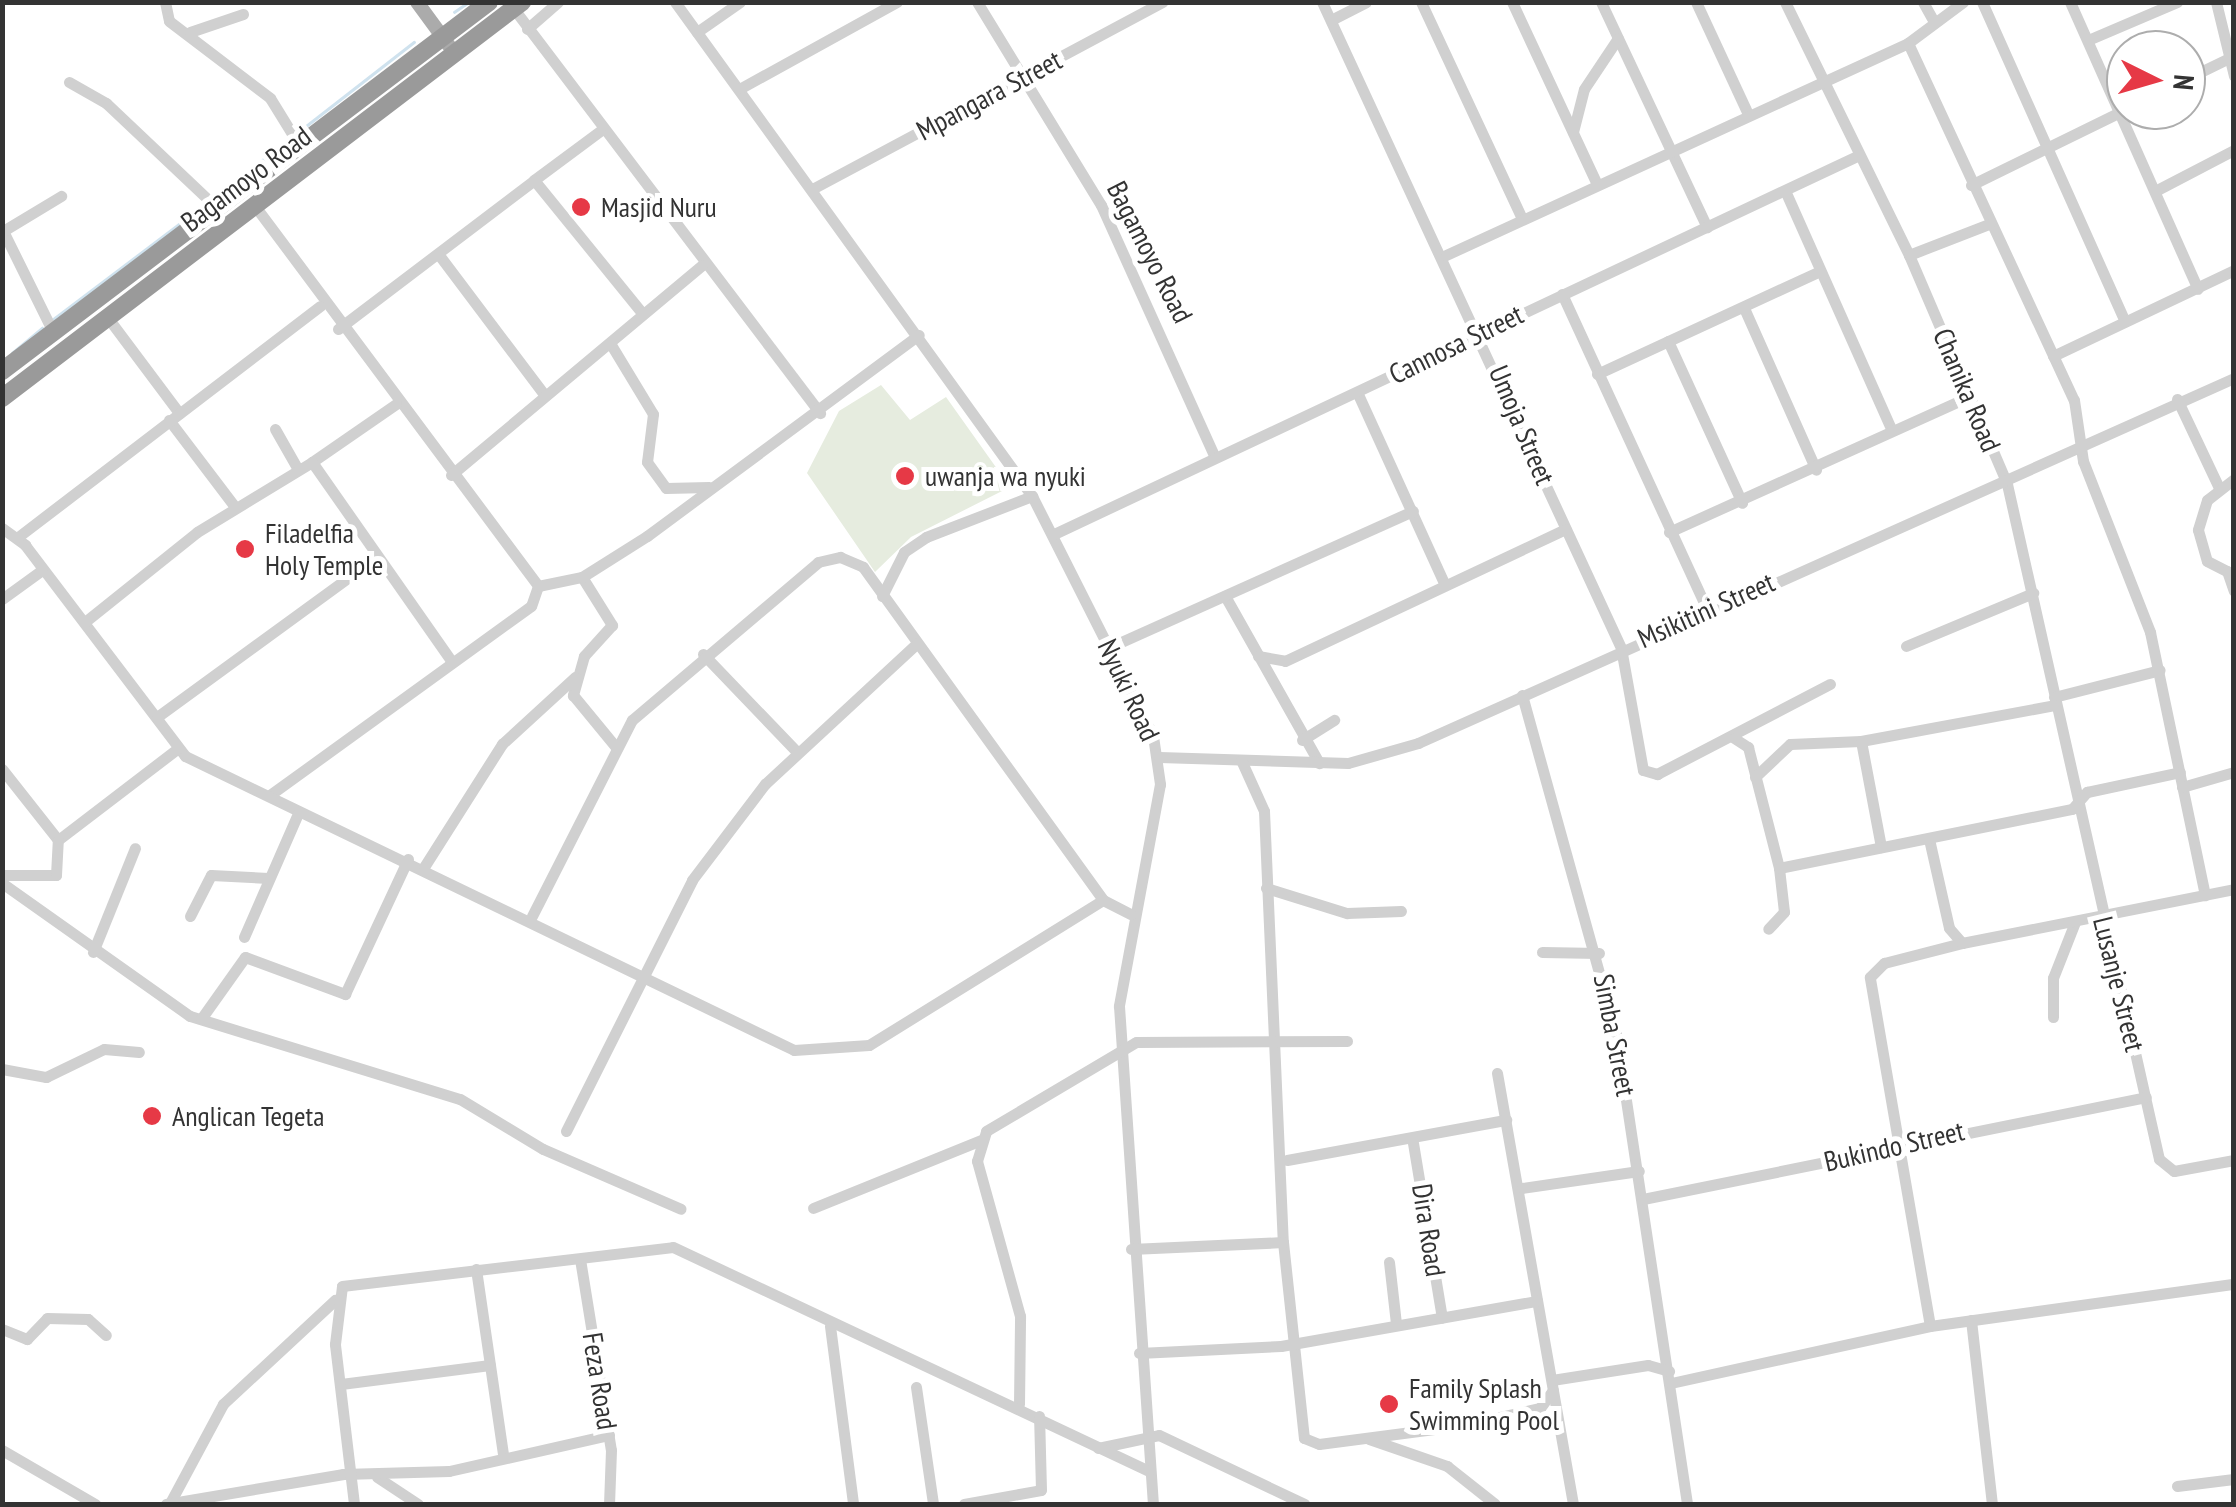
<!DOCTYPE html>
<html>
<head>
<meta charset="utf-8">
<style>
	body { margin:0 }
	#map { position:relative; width:2236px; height:1507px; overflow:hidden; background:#fff; font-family:"PT Sans Narrow",sans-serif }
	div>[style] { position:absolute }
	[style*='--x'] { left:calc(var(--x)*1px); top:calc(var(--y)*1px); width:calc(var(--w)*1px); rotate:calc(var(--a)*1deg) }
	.green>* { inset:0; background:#e6ecdf }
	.stream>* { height:2.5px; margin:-1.25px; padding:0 1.25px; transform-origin:1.25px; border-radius:1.25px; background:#cfe2ee }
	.minor>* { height:11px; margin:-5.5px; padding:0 5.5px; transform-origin:5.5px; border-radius:5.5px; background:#d0d0d0 }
	.major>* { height:14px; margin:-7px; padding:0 7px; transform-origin:7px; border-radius:7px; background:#ababab }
	.highway>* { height:18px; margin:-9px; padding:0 9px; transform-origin:9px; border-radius:9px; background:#9a9a9a }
	.dots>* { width:28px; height:28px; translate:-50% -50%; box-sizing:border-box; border:5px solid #fff; border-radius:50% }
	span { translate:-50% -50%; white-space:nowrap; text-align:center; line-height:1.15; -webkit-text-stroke:10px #fff; paint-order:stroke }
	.street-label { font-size:28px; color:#333 }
	.poi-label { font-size:28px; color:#333 }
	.left { translate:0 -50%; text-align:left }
	.frame { position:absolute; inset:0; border:5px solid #333; pointer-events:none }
	.north { position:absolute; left:2106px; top:30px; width:100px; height:100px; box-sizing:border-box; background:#fff; border:2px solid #adadad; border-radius:50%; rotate:95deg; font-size:28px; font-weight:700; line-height:40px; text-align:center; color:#333 }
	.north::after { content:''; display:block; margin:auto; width:35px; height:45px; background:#e63946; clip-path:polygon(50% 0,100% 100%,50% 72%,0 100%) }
</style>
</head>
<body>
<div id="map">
	<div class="green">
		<i style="clip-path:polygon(881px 385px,910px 420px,946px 397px,1010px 487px,911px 537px,875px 572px,807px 473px,839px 411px)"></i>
	</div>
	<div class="stream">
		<i style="--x:454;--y:12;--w:18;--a:-34"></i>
		<i style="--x:297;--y:133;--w:148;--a:-37.9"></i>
		<i style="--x:214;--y:197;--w:97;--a:-37.5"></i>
		<i style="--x:52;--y:320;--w:191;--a:-37.1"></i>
		<i style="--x:12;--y:353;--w:39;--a:-40"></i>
	</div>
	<div class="minor">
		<i style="--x:165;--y:2;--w:19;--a:78"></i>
		<i style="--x:169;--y:21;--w:127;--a:37.3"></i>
		<i style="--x:270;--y:98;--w:55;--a:58.3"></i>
		<i style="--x:675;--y:2;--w:609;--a:54.15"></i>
		<i style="--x:1032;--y:496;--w:269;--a:63.2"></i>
		<i style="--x:1153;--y:736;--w:49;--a:81.7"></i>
		<i style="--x:1160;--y:784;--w:226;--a:100.5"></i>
		<i style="--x:1119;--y:1006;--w:499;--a:86.1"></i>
		<i style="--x:977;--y:2;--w:238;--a:58.6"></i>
		<i style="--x:1101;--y:205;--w:277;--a:65.7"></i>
		<i style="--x:1322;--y:2;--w:712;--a:65.16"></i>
		<i style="--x:1621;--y:648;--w:124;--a:79.8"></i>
		<i style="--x:1643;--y:770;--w:15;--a:16"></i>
		<i style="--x:1657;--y:774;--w:195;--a:-27.5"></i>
		<i style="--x:1421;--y:2;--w:236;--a:65"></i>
		<i style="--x:1512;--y:2;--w:199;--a:65"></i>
		<i style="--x:1601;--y:2;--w:249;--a:64.8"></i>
		<i style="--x:1696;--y:2;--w:123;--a:65.1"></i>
		<i style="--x:1785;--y:2;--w:282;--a:63.9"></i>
		<i style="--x:1909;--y:255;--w:249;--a:66.8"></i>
		<i style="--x:2007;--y:484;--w:692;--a:77.31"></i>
		<i style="--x:2159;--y:1159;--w:19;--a:39"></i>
		<i style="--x:2174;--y:1171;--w:61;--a:-10.4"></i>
		<i style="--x:1923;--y:2;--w:18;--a:61"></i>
		<i style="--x:1982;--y:2;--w:350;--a:65.9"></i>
		<i style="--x:2070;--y:2;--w:314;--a:66"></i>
		<i style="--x:2216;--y:2;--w:76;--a:76.3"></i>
		<i style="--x:514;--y:9;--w:507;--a:52.86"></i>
		<i style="--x:1331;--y:20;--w:39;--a:-27"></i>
		<i style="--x:527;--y:29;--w:41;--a:-41.1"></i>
		<i style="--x:190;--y:32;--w:56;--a:-18.8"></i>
		<i style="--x:697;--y:32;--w:52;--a:-34.9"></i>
		<i style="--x:2088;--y:40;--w:97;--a:-23.1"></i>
		<i style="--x:1908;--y:43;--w:394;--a:65.1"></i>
		<i style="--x:2074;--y:400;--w:62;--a:81.6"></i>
		<i style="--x:2083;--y:461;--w:184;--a:68.6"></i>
		<i style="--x:2150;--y:632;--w:269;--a:78.2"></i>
		<i style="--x:2186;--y:79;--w:46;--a:-26"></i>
		<i style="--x:69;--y:82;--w:43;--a:29.6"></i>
		<i style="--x:106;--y:103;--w:153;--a:43.4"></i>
		<i style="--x:741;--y:88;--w:178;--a:-28.9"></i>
		<i style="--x:1573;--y:132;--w:44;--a:-75.7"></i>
		<i style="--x:1584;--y:89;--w:61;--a:-56.3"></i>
		<i style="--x:534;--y:180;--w:82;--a:-36.6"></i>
		<i style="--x:1971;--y:185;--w:170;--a:-26.1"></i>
		<i style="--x:814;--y:188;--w:395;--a:-28.1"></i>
		<i style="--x:2157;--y:190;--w:87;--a:-27.5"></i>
		<i style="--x:1787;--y:195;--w:256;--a:66"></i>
		<i style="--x:255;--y:206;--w:474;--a:53.3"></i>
		<i style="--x:538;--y:586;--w:21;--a:109"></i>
		<i style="--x:531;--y:606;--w:322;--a:144.1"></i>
		<i style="--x:439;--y:255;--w:173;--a:53"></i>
		<i style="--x:1446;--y:255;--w:508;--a:-24.65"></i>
		<i style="--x:1908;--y:43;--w:69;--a:-36.7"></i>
		<i style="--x:1909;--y:255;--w:86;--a:-21.2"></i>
		<i style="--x:1562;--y:294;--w:347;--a:65.3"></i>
		<i style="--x:1744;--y:308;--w:177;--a:66"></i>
		<i style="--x:108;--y:318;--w:119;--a:53.2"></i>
		<i style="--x:338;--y:329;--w:246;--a:-37.2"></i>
		<i style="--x:534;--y:180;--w:171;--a:50.9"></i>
		<i style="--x:54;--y:334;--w:115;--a:-116.3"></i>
		<i style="--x:3;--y:231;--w:68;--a:-31.1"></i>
		<i style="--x:1668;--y:341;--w:178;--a:65.4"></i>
		<i style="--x:610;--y:343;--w:83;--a:58.8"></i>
		<i style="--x:653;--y:414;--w:48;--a:97.1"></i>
		<i style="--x:647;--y:462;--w:32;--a:54"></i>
		<i style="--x:666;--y:488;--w:43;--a:-1.3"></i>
		<i style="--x:2053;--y:356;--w:200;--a:-25.4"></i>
		<i style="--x:1597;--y:374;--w:241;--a:-24.8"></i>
		<i style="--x:1357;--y:392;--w:212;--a:65.5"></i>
		<i style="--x:2177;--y:399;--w:98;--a:64.7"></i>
		<i style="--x:169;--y:420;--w:109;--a:52.8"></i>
		<i style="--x:275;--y:429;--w:43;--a:60.4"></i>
		<i style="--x:312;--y:462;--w:102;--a:-34.6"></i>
		<i style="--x:451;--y:475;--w:327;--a:-39.9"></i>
		<i style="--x:2234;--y:479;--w:34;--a:142"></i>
		<i style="--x:2207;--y:500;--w:31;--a:107"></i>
		<i style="--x:2198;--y:530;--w:32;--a:74"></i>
		<i style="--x:2207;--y:561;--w:22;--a:27"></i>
		<i style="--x:2227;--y:571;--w:21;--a:71"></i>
		<i style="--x:2;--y:528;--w:29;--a:36"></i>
		<i style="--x:25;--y:545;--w:265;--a:52.8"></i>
		<i style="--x:185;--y:756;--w:676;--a:25.77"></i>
		<i style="--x:794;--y:1050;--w:75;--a:-3.8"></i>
		<i style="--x:869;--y:1045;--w:275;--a:-31.8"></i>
		<i style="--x:1669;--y:532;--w:330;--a:-24.3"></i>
		<i style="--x:1054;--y:534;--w:890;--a:-25.21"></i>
		<i style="--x:18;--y:537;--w:380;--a:-37.4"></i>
		<i style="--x:582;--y:577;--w:57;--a:58"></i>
		<i style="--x:612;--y:625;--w:42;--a:132.1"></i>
		<i style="--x:584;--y:656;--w:41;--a:105.8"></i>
		<i style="--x:573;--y:695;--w:66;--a:50.5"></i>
		<i style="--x:538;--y:586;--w:45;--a:-11.6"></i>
		<i style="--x:582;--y:577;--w:77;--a:-32.2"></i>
		<i style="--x:647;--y:536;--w:338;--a:-36.5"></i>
		<i style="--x:882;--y:596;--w:49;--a:-63.4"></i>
		<i style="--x:904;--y:552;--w:27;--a:-34"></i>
		<i style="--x:926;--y:537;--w:114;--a:-21.1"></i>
		<i style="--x:1225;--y:596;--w:192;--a:60.6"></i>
		<i style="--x:2;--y:599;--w:49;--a:-35.9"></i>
		<i style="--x:86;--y:621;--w:142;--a:-38.7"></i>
		<i style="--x:197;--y:532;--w:135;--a:-31.3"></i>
		<i style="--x:312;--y:462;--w:244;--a:55"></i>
		<i style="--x:1906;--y:646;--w:138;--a:-22.7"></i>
		<i style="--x:1110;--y:647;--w:332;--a:-24.2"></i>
		<i style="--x:703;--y:654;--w:136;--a:46.2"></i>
		<i style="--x:1258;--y:656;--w:27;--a:10"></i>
		<i style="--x:1285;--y:661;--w:310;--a:-25.2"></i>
		<i style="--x:1522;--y:695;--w:352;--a:74.5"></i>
		<i style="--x:1616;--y:1034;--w:475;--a:81.4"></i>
		<i style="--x:2054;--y:697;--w:109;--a:-14.3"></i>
		<i style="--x:157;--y:717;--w:268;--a:-36.1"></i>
		<i style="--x:1734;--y:738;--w:17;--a:33"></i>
		<i style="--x:1748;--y:747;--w:125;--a:75.6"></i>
		<i style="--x:1779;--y:868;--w:44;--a:83.5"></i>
		<i style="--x:1784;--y:912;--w:23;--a:133"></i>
		<i style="--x:1302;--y:740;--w:38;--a:-32"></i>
		<i style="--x:1861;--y:741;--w:108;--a:79.3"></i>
		<i style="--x:1159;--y:757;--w:189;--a:1.8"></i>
		<i style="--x:1348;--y:763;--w:73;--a:-15.9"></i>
		<i style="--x:1418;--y:743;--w:894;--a:-24.1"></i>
		<i style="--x:1241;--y:760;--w:56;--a:65.7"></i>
		<i style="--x:1264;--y:811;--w:431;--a:87.5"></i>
		<i style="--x:1283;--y:1242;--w:197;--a:83.9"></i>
		<i style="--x:1304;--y:1438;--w:16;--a:22"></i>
		<i style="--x:1319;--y:1444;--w:147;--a:-7.4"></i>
		<i style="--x:1465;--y:1425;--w:77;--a:-12.8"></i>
		<i style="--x:1540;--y:1408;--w:22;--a:-54"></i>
		<i style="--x:2;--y:769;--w:90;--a:51.7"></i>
		<i style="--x:58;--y:840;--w:150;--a:-37.4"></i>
		<i style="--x:1755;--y:777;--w:48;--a:-43.3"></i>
		<i style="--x:1790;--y:744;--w:71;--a:-2.4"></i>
		<i style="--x:1861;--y:741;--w:198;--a:-10.5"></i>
		<i style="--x:2182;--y:787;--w:54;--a:-16.1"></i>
		<i style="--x:1929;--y:839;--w:91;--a:77.3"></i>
		<i style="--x:1949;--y:928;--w:20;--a:49"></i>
		<i style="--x:424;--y:867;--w:146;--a:-57.6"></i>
		<i style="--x:502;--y:744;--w:99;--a:-42.5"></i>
		<i style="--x:1779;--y:868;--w:299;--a:-11.4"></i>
		<i style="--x:2072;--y:809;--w:23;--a:-49"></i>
		<i style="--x:2087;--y:792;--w:95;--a:-12.1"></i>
		<i style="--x:2;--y:875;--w:54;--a:0"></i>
		<i style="--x:56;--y:875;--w:35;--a:-87"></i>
		<i style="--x:2;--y:883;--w:230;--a:35.3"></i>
		<i style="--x:190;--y:1016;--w:282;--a:17.1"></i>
		<i style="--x:460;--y:1099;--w:97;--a:31.1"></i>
		<i style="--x:543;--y:1149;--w:150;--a:23.5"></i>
		<i style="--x:1266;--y:888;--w:85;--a:17.2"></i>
		<i style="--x:1347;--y:913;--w:54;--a:-2.1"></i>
		<i style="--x:190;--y:916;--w:46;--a:-62.9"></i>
		<i style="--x:211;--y:875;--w:57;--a:3"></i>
		<i style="--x:532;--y:916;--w:220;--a:-63"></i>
		<i style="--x:632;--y:720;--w:244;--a:-40.3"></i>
		<i style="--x:818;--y:562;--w:23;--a:-13"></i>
		<i style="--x:840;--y:557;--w:25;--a:23"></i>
		<i style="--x:863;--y:567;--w:410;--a:54.2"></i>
		<i style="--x:1103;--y:900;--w:31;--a:27"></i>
		<i style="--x:244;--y:937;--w:137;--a:-66.4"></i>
		<i style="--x:93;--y:952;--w:112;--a:-68"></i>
		<i style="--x:1542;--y:952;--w:57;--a:1"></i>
		<i style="--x:2053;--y:1017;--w:39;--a:-90"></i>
		<i style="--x:2053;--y:978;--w:60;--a:-68.6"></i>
		<i style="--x:201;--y:1019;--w:76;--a:-54.6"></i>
		<i style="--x:245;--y:957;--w:107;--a:20.3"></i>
		<i style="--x:345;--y:994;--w:149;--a:-65"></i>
		<i style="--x:2;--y:1069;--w:45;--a:10.3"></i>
		<i style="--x:46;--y:1077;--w:64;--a:-25.8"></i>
		<i style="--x:104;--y:1049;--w:35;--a:5"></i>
		<i style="--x:1497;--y:1073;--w:438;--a:80"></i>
		<i style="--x:566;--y:1131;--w:281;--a:-63.3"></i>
		<i style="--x:692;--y:880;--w:121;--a:-52.8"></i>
		<i style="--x:765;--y:784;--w:207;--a:-42.8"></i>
		<i style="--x:1413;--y:1143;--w:177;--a:80.6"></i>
		<i style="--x:1287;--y:1160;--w:223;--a:-10.4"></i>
		<i style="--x:1522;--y:1188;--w:118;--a:-8.3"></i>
		<i style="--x:1643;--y:1199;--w:513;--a:-11.46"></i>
		<i style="--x:813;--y:1208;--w:181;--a:-22"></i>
		<i style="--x:1131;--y:1249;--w:152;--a:-2.6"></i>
		<i style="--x:580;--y:1259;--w:193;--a:80.8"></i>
		<i style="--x:611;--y:1450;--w:54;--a:92.1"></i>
		<i style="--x:1389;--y:1262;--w:61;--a:83.5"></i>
		<i style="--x:476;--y:1269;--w:186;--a:81.7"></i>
		<i style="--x:1971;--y:1320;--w:185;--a:83.5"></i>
		<i style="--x:830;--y:1326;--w:179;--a:82.6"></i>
		<i style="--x:1930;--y:1326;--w:354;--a:-99.8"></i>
		<i style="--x:1870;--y:977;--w:20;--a:-45"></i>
		<i style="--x:1884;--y:963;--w:81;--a:-14.4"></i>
		<i style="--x:1962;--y:943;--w:277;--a:-11.2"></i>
		<i style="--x:2;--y:1329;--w:27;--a:22"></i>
		<i style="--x:27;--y:1339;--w:29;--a:-46"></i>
		<i style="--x:47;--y:1318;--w:41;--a:1.4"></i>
		<i style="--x:88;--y:1319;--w:24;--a:42"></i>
		<i style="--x:1139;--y:1353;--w:142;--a:-2.8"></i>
		<i style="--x:1281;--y:1346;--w:260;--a:-10"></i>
		<i style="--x:1552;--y:1380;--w:97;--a:-8.9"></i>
		<i style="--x:1648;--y:1365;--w:22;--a:16"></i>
		<i style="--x:1671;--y:1383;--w:265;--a:-12.4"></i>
		<i style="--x:1930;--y:1326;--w:307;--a:-7.9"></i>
		<i style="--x:341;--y:1384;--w:150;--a:-7.3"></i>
		<i style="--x:916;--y:1387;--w:118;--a:81.7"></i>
		<i style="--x:1019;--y:1404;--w:88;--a:-89.3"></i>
		<i style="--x:1020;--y:1316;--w:161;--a:-105.5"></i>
		<i style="--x:977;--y:1161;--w:31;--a:-73"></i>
		<i style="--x:986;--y:1131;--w:174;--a:-30.7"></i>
		<i style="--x:1136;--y:1042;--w:211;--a:-0.3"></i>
		<i style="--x:1369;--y:1439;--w:83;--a:19.1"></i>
		<i style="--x:1447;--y:1466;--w:61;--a:38.4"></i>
		<i style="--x:1098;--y:1448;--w:62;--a:-12"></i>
		<i style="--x:1159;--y:1435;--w:161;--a:25.4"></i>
		<i style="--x:2;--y:1450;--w:108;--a:30.1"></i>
		<i style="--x:377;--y:1477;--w:49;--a:33.4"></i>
		<i style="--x:2177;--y:1486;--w:57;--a:-7"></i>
		<i style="--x:171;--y:1501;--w:110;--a:-61.8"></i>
		<i style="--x:223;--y:1404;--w:153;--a:-42.9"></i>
		<i style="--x:166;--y:1504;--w:180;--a:-9.6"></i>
		<i style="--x:343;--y:1474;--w:106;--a:-1.6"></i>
		<i style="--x:449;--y:1471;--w:164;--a:-12.7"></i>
		<i style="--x:354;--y:1504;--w:161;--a:-96.8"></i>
		<i style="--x:335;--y:1344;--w:58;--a:-83.1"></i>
		<i style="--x:342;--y:1286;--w:333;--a:-6.7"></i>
		<i style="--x:673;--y:1247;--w:526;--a:25.2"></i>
		<i style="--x:964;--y:1504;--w:78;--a:-10.3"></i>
		<i style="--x:1041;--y:1490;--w:74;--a:-91.5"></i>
	</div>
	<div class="major">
		<i style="--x:417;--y:2;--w:64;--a:53.8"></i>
	</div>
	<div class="highway">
		<i style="--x:2;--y:371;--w:611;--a:-37.15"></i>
		<i style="--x:2;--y:398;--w:654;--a:-37.29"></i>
	</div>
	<div class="dots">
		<i style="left:581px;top:207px;background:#e63946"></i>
		<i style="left:905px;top:476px;background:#e63946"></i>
		<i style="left:245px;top:549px;background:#e63946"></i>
		<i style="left:152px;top:1116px;background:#e63946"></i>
		<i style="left:1389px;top:1404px;background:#e63946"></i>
	</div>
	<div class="street-label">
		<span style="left:989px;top:95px;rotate:-28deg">Mpangara Street</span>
		<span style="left:246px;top:179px;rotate:-37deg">Bagamoyo Road</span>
		<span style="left:1150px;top:252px;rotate:63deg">Bagamoyo Road</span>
		<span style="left:1456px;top:344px;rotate:-26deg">Cannosa Street</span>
		<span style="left:1967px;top:390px;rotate:67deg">Chanika Road</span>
		<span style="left:1522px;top:425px;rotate:67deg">Umoja Street</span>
		<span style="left:1706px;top:610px;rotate:-24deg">Msikitini Street</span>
		<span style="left:1129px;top:690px;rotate:65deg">Nyuki Road</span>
		<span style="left:2119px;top:984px;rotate:76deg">Lusanje Street</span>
		<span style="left:1615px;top:1035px;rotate:79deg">Simba Street</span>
		<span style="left:1894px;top:1146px;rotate:-13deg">Bukindo Street</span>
		<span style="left:1429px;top:1230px;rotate:81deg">Dira Road</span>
		<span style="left:600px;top:1381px;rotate:81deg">Feza Road</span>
	</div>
	<div class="poi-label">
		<span class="left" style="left:601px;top:207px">Masjid Nuru</span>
		<span class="left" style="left:925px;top:476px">uwanja wa nyuki</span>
		<span class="left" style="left:265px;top:549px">Filadelfia<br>Holy Temple</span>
		<span class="left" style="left:172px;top:1116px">Anglican Tegeta</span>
		<span class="left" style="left:1409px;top:1404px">Family Splash<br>Swimming Pool</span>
	</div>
	<div class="frame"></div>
	<div class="north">N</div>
</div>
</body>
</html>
